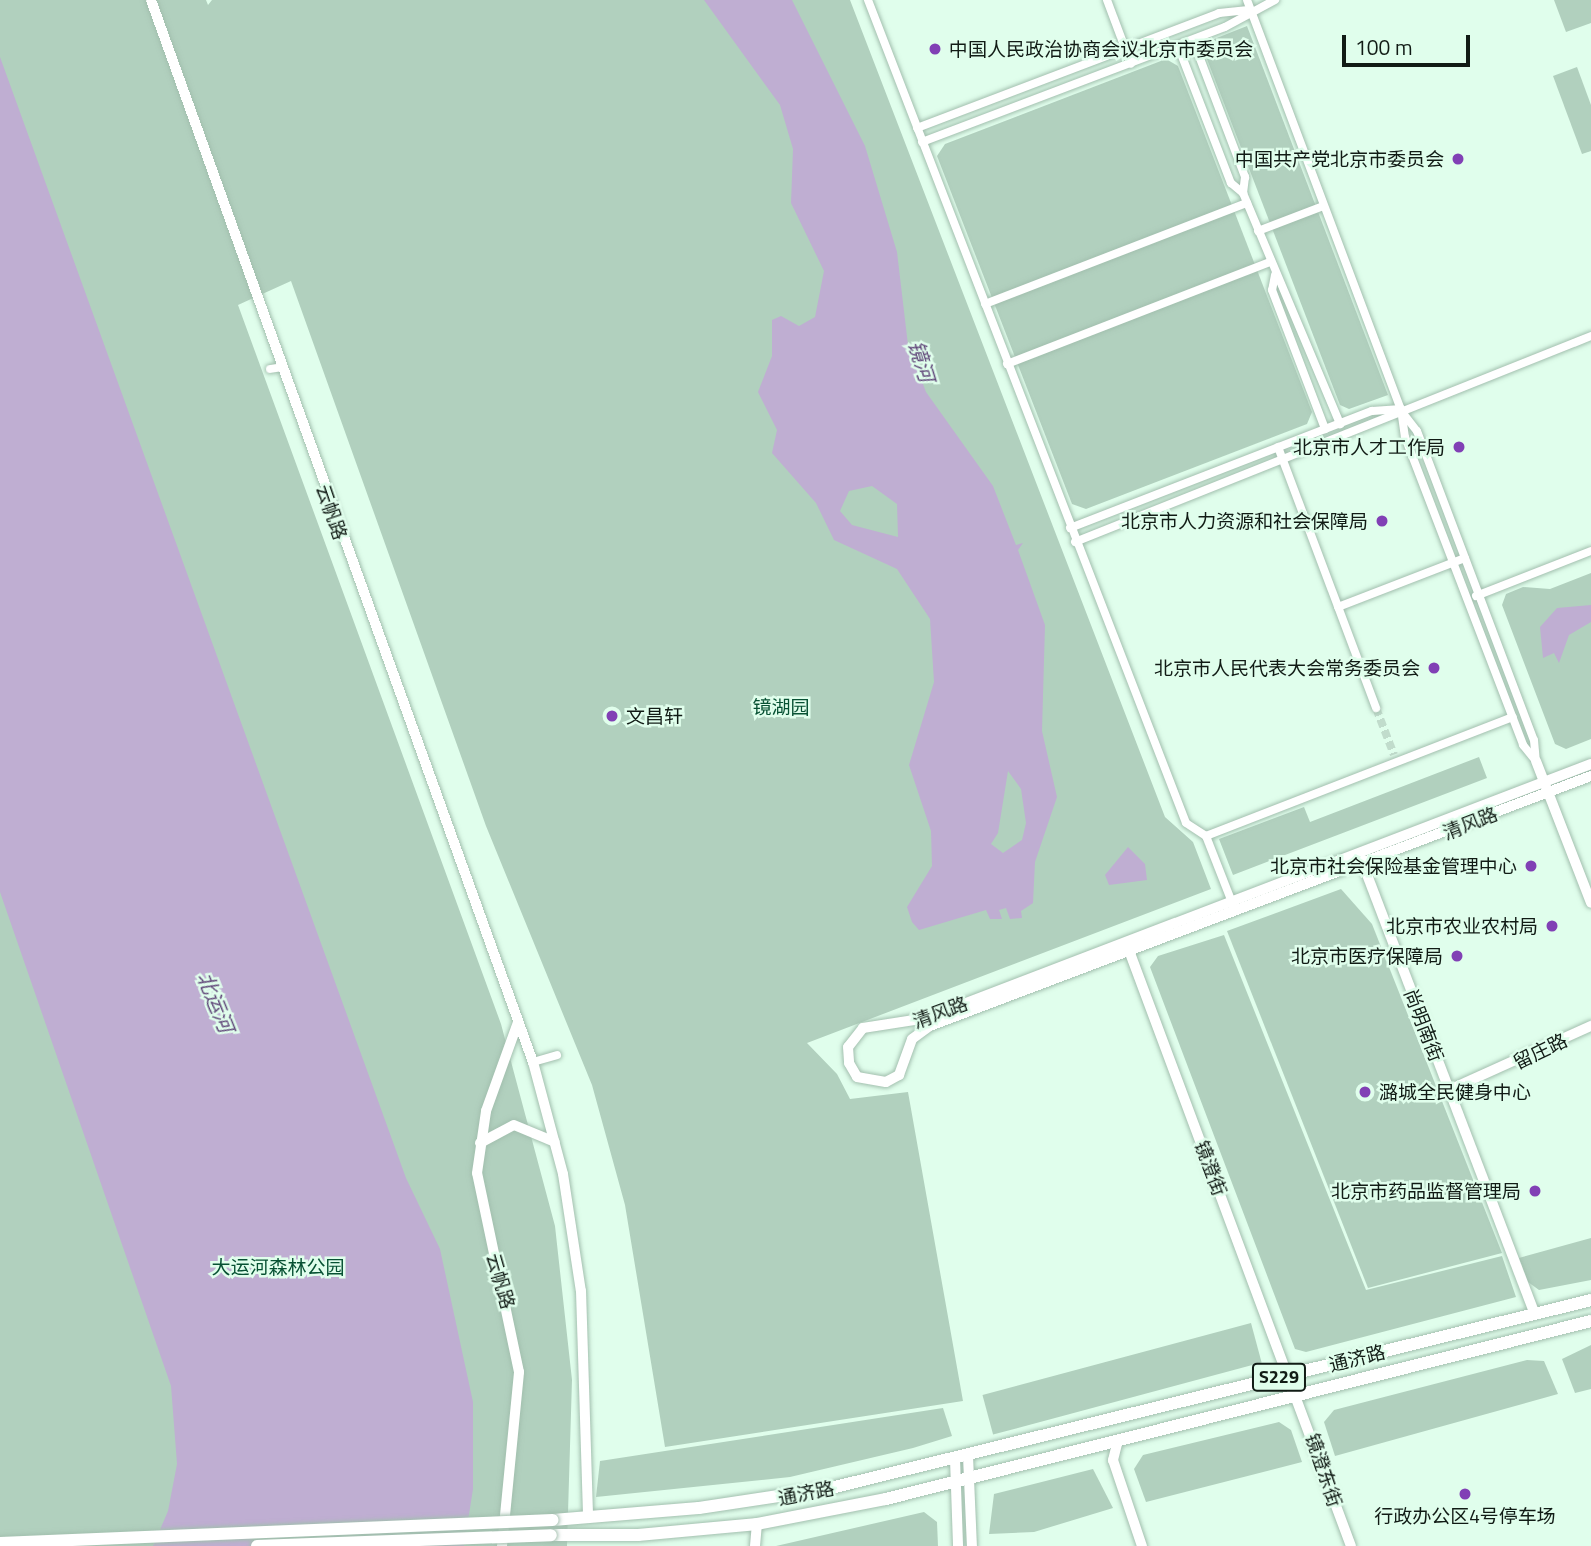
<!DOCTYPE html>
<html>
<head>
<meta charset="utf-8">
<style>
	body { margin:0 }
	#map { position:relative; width:1591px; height:1546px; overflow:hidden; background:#e0feec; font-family:"Titillium Web","Noto Sans SC",sans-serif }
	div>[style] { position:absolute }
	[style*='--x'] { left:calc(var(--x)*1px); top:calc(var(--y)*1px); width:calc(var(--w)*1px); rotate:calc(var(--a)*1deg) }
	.green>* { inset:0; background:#b1d0be; transform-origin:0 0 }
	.water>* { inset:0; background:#bfaed2 }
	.street-tunnel>* { height:8px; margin-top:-4px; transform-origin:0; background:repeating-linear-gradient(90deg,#c1dccc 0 8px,transparent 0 12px) }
	.roads { filter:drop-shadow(0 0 2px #a2bfae) drop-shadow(0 0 2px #a2bfae) }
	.street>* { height:8px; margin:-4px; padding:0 4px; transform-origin:4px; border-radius:4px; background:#fff }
	.secondary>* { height:10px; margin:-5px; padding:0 5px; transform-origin:5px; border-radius:5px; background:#fff }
	.primary>* { height:12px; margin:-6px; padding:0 6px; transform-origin:6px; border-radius:6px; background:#fff }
	.bridges { filter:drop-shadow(0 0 2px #a2bfae) drop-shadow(0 0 2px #a2bfae) }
	.primary-bridge>* { height:12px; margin:-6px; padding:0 6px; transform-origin:6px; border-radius:6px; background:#fff }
	.dots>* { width:19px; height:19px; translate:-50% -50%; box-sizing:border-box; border:4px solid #e0feec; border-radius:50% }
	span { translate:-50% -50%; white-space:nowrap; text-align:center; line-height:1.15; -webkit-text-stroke:5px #e0feec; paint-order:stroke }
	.shield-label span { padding:2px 5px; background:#e0feec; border:2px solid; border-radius:5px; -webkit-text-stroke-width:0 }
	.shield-label { font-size:18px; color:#111b15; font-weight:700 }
	.poi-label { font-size:19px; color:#111b15 }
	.left { translate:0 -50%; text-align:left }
	.right { translate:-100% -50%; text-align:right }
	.street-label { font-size:19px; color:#111b15 }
	.park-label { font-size:19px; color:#075133 }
	.water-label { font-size:21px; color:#61487a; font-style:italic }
	.scale { position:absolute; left:1342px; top:35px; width:128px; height:32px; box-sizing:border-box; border:4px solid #111b15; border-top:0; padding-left:9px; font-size:21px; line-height:24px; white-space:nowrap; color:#111b15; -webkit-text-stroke:5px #e0feec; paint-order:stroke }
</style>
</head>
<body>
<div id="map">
	<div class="green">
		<i style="clip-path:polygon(0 0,206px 0,208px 5px,212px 0,850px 0,1165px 817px,1193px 842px,1211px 889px,807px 1043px,837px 1074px,850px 1099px,908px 1092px,963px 1401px,665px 1447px,625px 1205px,592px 1085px,486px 826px,291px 281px,238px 305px,501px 1024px,555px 1226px,572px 1380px,567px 1546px,0 1546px)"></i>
		<i style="clip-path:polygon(1554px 0,1591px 0,1591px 23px,1566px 32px)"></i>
		<i style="clip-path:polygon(1247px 26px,1388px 395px,1349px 409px,1340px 405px,1205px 54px,1209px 41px)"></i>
		<i style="clip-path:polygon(1166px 59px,1178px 66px,1312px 412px,1307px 424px,1086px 509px,1072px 504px,937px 156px,945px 144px)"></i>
		<i style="clip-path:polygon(1577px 67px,1591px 105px,1591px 151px,1582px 154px,1553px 76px)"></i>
		<i style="clip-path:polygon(1591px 573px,1591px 739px,1566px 749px,1555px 744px,1502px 605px,1506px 594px,1523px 587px,1550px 589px)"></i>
		<i style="clip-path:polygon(1479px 757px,1487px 778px,1233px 875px,1219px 839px,1304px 807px,1310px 822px)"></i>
		<i style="clip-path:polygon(1341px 889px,1372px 924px,1502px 1253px,1368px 1288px,1227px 931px)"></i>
		<i style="clip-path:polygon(1224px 935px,1366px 1290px,1502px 1256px,1516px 1297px,1306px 1352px,1295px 1349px,1150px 967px,1158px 956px)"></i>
		<i style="clip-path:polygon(1591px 1238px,1591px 1280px,1539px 1290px,1528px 1282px,1519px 1258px)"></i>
		<i style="left:1251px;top:1323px;width:41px;height:278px;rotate:75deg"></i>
		<i style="clip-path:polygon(1591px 1345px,1591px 1389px,1575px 1393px,1562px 1359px)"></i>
		<i style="clip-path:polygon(1527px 1360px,1544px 1361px,1558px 1394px,1335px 1456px,1324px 1422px,1334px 1410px)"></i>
		<i style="clip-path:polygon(943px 1408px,952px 1436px,913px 1448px,790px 1477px,596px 1497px,600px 1461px)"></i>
		<i style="clip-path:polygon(1279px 1422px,1291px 1430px,1302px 1462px,1146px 1502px,1134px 1469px,1143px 1455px)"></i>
		<i style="clip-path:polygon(1093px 1469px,1113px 1508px,1034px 1532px,989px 1534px,994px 1494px)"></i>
		<i style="clip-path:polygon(924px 1512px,937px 1522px,938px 1546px,776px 1546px)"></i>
	</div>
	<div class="water">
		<i style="clip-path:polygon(evenodd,704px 0,792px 0,865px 146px,897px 252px,908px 345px,926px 392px,993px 486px,1016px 545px,1023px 543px,1018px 550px,1045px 625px,1042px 731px,1057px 797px,1035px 862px,1033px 903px,1021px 911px,1022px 918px,1010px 919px,1006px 908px,999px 910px,1002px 919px,990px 919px,986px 910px,919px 930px,912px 922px,907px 907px,932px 866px,931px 831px,909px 765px,934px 682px,930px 619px,897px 569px,834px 540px,816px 503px,772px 453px,777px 430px,758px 392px,772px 356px,772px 320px,781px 316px,799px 326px,815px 317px,824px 271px,791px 203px,793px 149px,780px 105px,704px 0,872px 486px,897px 504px,898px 537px,852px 525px,840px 511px,849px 491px,872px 486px,704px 0,1008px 771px,1021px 789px,1026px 823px,1022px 840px,1003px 853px,991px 844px,998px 833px,1008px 771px)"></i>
		<i style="clip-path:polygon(0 57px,406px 1178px,440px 1249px,473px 1402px,473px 1489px,464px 1546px,153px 1546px,168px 1511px,177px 1464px,171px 1386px,0 892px)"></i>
		<i style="clip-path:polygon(1591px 605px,1591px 622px,1569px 635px,1559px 663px,1554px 653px,1543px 658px,1540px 627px,1557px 608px)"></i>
		<i style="clip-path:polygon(1128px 847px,1145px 864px,1147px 880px,1109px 885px,1105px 875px)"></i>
	</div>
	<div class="street-tunnel">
		<i style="--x:1376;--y:708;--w:50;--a:69"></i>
	</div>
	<div class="roads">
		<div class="street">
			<i style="--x:868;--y:0;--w:882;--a:68.87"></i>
			<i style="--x:1186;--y:823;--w:24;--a:33"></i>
			<i style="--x:1206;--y:836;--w:329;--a:-21.2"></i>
			<i style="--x:1107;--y:0;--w:68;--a:69.4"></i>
			<i style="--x:1247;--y:0;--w:437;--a:69.4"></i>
			<i style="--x:1401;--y:409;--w:28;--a:82"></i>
			<i style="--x:1405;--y:437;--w:330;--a:69"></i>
			<i style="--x:1523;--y:745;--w:21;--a:51"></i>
			<i style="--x:1193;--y:40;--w:147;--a:69.2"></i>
			<i style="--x:1245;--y:177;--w:16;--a:97"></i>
			<i style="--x:1243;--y:193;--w:251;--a:67.2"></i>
			<i style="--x:1178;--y:46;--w:147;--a:68.9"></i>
			<i style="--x:1231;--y:183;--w:16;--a:40"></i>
			<i style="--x:917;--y:128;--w:323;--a:-20.8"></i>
			<i style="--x:1219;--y:13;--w:27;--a:-6"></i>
			<i style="--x:922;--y:142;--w:324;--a:-20.8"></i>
			<i style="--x:1225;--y:27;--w:57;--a:-28.4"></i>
			<i style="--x:1258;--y:231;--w:70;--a:-21"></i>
			<i style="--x:1275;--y:275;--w:15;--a:101"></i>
			<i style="--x:1272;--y:290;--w:149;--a:69.1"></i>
			<i style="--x:985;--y:304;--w:281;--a:-21.1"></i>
			<i style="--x:1007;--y:364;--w:282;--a:-21.2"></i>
			<i style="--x:270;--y:369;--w:13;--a:-9"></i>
			<i style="--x:1402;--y:412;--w:24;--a:52"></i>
			<i style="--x:1417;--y:431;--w:330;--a:69.3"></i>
			<i style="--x:1534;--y:740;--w:21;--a:85"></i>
			<i style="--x:1278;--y:447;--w:279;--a:69.4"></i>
			<i style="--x:1070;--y:528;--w:324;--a:-21.2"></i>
			<i style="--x:1372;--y:411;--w:29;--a:-4"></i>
			<i style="--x:1075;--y:542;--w:556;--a:-21.76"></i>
			<i style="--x:1476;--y:596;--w:123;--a:-21.4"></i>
			<i style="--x:1338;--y:607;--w:136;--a:-21.1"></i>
			<i style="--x:1206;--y:836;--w:74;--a:68.6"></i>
			<i style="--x:533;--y:1062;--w:25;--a:-16"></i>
		</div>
		<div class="secondary">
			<i style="--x:151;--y:0;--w:1129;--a:70.22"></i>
			<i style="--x:533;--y:1062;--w:116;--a:75"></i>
			<i style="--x:563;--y:1174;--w:118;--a:81.3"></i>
			<i style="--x:581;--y:1291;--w:227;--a:88.2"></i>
			<i style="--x:1536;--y:761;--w:152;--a:68.8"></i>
			<i style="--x:1591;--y:764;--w:711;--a:159.07"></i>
			<i style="--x:927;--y:1018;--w:65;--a:171.1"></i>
			<i style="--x:863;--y:1028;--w:24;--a:128"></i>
			<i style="--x:848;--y:1047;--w:16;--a:86"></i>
			<i style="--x:849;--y:1063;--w:16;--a:60"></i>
			<i style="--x:857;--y:1077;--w:29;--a:10"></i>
			<i style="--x:886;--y:1082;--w:15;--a:-28"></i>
			<i style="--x:899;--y:1075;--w:38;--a:-70"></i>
			<i style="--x:912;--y:1039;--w:22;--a:-36"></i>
			<i style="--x:930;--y:1026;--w:707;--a:-20.72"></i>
			<i style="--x:1361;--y:859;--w:487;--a:69.1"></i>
			<i style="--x:1127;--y:945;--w:641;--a:69.56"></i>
			<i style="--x:1449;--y:1090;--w:156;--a:-24.3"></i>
			<i style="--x:480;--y:1143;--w:38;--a:-28"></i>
			<i style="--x:514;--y:1125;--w:44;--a:22.5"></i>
			<i style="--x:1118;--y:1440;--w:21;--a:104"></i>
			<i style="--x:1113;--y:1460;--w:91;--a:71.4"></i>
			<i style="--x:968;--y:1456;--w:90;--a:87.5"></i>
			<i style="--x:955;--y:1459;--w:87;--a:88"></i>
			<i style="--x:502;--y:1546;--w:175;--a:-84.4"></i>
			<i style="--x:519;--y:1372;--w:203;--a:-101.9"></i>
			<i style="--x:477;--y:1173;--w:63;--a:-81.7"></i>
			<i style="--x:486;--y:1111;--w:95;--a:-70.2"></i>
			<i style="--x:755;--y:1546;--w:22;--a:-85"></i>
		</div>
		<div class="primary">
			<i style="--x:553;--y:1520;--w:146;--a:-4.7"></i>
			<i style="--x:699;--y:1508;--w:134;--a:-8.6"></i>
			<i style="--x:831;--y:1488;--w:783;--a:-13.89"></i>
			<i style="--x:551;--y:1535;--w:87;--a:0"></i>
			<i style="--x:638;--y:1535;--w:120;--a:-5.3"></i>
			<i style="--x:757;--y:1524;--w:131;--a:-11"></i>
			<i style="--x:886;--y:1499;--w:727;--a:-14.17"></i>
		</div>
	</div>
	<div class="bridges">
		<div class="primary-bridge">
			<i style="--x:0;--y:1543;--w:553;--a:-2.38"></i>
			<i style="--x:257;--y:1546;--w:294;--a:-2.1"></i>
		</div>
	</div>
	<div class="dots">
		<i style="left:935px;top:49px;background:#8140b5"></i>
		<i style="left:1458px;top:159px;background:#8140b5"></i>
		<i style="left:1459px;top:447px;background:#8140b5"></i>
		<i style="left:1382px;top:521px;background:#8140b5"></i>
		<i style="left:1434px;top:668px;background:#8140b5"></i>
		<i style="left:612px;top:716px;background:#8140b5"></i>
		<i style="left:1531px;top:866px;background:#8140b5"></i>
		<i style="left:1552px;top:926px;background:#8140b5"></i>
		<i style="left:1457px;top:956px;background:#8140b5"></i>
		<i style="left:1365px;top:1092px;background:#8140b5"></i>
		<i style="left:1535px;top:1191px;background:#8140b5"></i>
		<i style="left:1465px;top:1494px;background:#8140b5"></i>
	</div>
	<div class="shield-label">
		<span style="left:1279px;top:1377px">S229</span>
	</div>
	<div class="poi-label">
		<span class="left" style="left:949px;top:49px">中国人民政治协商会议北京市委员会</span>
		<span class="right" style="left:1444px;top:159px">中国共产党北京市委员会</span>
		<span class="right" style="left:1445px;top:447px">北京市人才工作局</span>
		<span class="right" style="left:1368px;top:521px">北京市人力资源和社会保障局</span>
		<span class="right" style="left:1420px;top:668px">北京市人民代表大会常务委员会</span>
		<span class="left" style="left:626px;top:716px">文昌轩</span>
		<span class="right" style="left:1517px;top:866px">北京市社会保险基金管理中心</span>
		<span class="right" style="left:1538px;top:926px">北京市农业农村局</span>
		<span class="right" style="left:1443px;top:956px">北京市医疗保障局</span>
		<span class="left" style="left:1379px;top:1092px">潞城全民健身中心</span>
		<span class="right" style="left:1521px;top:1191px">北京市药品监督管理局</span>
		<span style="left:1465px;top:1516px">行政办公区4号停车场</span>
	</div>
	<div class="street-label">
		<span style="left:332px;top:512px;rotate:71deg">云帆路</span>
		<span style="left:1470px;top:823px;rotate:-21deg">清风路</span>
		<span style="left:940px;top:1012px;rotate:-20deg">清风路</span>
		<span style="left:1424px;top:1025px;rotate:69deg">尚明南街</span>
		<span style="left:1540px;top:1051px;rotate:-26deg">留庄路</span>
		<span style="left:1211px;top:1168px;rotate:69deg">镜澄街</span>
		<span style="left:501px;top:1281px;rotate:74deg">云帆路</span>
		<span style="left:1357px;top:1358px;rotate:-14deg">通济路</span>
		<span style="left:1324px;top:1470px;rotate:71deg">镜澄东街</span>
		<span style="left:806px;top:1493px;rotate:-11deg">通济路</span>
	</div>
	<div class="park-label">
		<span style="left:781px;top:707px">镜湖园</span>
		<span style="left:278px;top:1267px">大运河森林公园</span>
	</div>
	<div class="water-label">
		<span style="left:922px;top:361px;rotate:73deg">镜河</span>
		<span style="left:216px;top:1002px;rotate:68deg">北运河</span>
	</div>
	<div class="scale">100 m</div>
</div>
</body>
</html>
